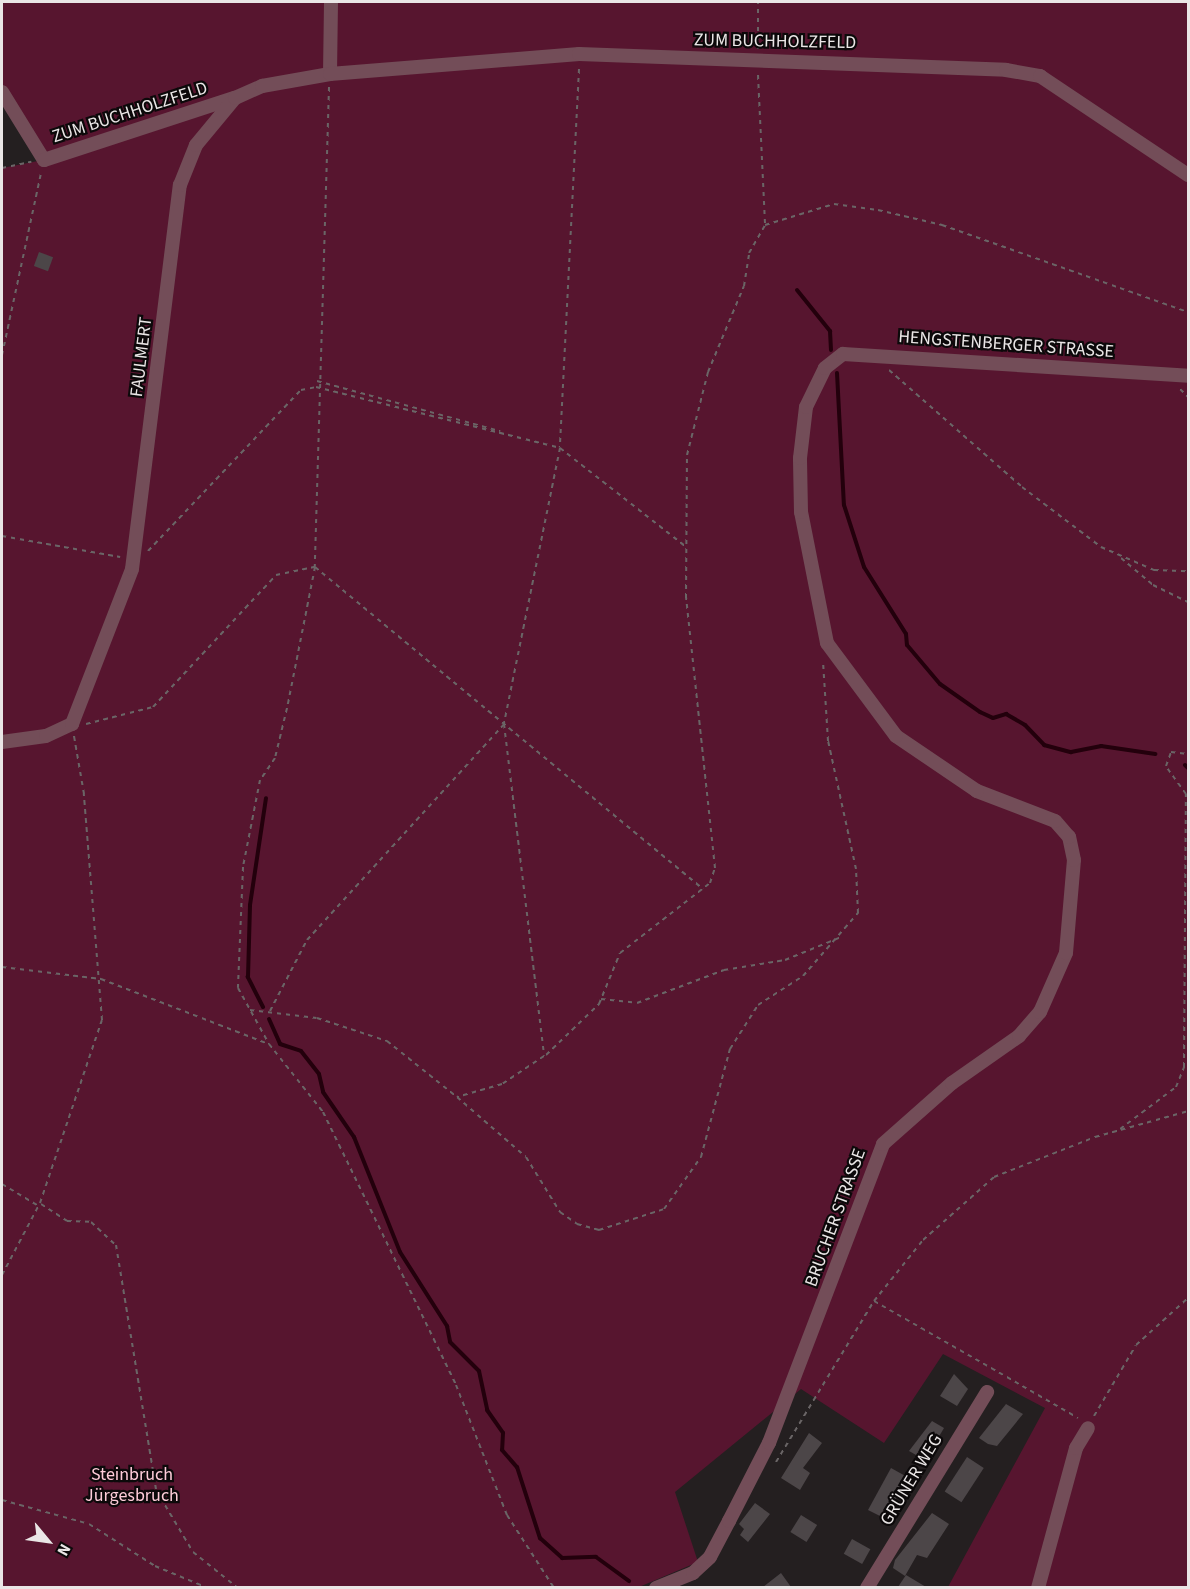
<!DOCTYPE html>
<html>
<head>
<meta charset="utf-8">
<style>
	body { margin:0 }
	#map { position:relative; width:1190px; height:1589px; overflow:hidden; background:#241f20; font-family:"Source Sans 3",sans-serif }
	div>[style] { position:absolute }
	[style*='--x'] { left:calc(var(--x)*1px); top:calc(var(--y)*1px); width:calc(var(--w)*1px); rotate:calc(var(--a)*1deg) }
	.green>* { inset:0; background:#57152f }
	.stream>* { height:4px; margin:-2px; padding:0 2px; transform-origin:2px; border-radius:2px; background:#23000c }
	.building>* { inset:0; background:#4c4648; transform-origin:0 0 }
	.path>* { height:2px; margin-top:-1px; transform-origin:0; background:repeating-linear-gradient(90deg,#6a6566 0 4.5px,transparent 0 9px) }
	.street>* { height:14px; margin:-7px; padding:0 7px; transform-origin:7px; border-radius:7px; background:#734d58 }
	span { translate:-50% -50%; white-space:nowrap; text-align:center; line-height:1.15; -webkit-text-stroke:4.5px #0c090a; paint-order:stroke }
	.street-label { font-size:18px; color:#eae6e6 }
	.park-label { font-size:18px; color:#feccd9 }
	.frame { position:absolute; inset:0; border:3px solid #eae6e6; pointer-events:none }
	.north { position:absolute; left:18px; top:1511px; width:60px; height:60px; -webkit-text-stroke:4px #0c090a; paint-order:stroke; rotate:119deg; font-size:16px; font-weight:700; line-height:24px; text-align:center; color:#eae6e6 }
	.north::after { content:''; display:block; margin:auto; width:21px; height:27px; background:#eae6e6; clip-path:polygon(50% 0,100% 100%,50% 72%,0 100%) }
</style>
</head>
<body>
<div id="map">
	<div class="green">
		<i style="clip-path:polygon(2px 2px,1188px 2px,1188px 1587px,948px 1587px,1045px 1408px,943px 1354px,884px 1443px,801px 1389px,675px 1492px,698px 1562px,639px 1587px,2px 1587px,2px 168px,43px 160px,2px 92px)"></i>
	</div>
	<div class="stream">
		<i style="--x:797;--y:290;--w:53;--a:51.2"></i>
		<i style="--x:830;--y:331;--w:19;--a:87"></i>
		<i style="--x:837;--y:373;--w:132;--a:87"></i>
		<i style="--x:844;--y:505;--w:65;--a:72.1"></i>
		<i style="--x:864;--y:567;--w:79;--a:57.9"></i>
		<i style="--x:906;--y:634;--w:11;--a:85"></i>
		<i style="--x:907;--y:645;--w:51;--a:49.8"></i>
		<i style="--x:940;--y:684;--w:49;--a:35"></i>
		<i style="--x:980;--y:712;--w:14;--a:25"></i>
		<i style="--x:993;--y:718;--w:14;--a:-17"></i>
		<i style="--x:1006;--y:714;--w:22;--a:30"></i>
		<i style="--x:1025;--y:725;--w:28;--a:46"></i>
		<i style="--x:1044;--y:745;--w:28;--a:15"></i>
		<i style="--x:1071;--y:752;--w:31;--a:-11"></i>
		<i style="--x:1101;--y:746;--w:55;--a:8.4"></i>
		<i style="--x:1185;--y:765;--w:4;--a:45"></i>
		<i style="--x:263;--y:1007;--w:34;--a:-117"></i>
		<i style="--x:248;--y:977;--w:72;--a:-88.4"></i>
		<i style="--x:250;--y:905;--w:108;--a:-81.5"></i>
		<i style="--x:269;--y:1019;--w:27;--a:66"></i>
		<i style="--x:280;--y:1044;--w:22;--a:18"></i>
		<i style="--x:301;--y:1051;--w:29;--a:52"></i>
		<i style="--x:319;--y:1074;--w:18;--a:77"></i>
		<i style="--x:323;--y:1092;--w:55;--a:55.4"></i>
		<i style="--x:354;--y:1137;--w:124;--a:68.2"></i>
		<i style="--x:400;--y:1252;--w:88;--a:57.6"></i>
		<i style="--x:447;--y:1326;--w:16;--a:79"></i>
		<i style="--x:450;--y:1342;--w:41;--a:45"></i>
		<i style="--x:479;--y:1371;--w:40;--a:78"></i>
		<i style="--x:487;--y:1410;--w:28;--a:55"></i>
		<i style="--x:503;--y:1433;--w:17;--a:93"></i>
		<i style="--x:502;--y:1450;--w:23;--a:49"></i>
		<i style="--x:517;--y:1467;--w:75;--a:72.1"></i>
		<i style="--x:540;--y:1538;--w:30;--a:42"></i>
		<i style="--x:562;--y:1558;--w:34;--a:-2"></i>
		<i style="--x:596;--y:1557;--w:41;--a:36"></i>
	</div>
	<div class="building">
		<i style="left:39px;top:252px;width:15px;height:15px;rotate:20deg"></i>
		<i style="clip-path:polygon(954px 1374px,968px 1389px,957px 1406px,940px 1396px)"></i>
		<i style="clip-path:polygon(1006px 1404px,1023px 1414px,997px 1446px,988px 1444px,979px 1438px)"></i>
		<i style="clip-path:polygon(932px 1421px,944px 1428px,925px 1460px,909px 1451px)"></i>
		<i style="clip-path:polygon(809px 1433px,822px 1443px,803px 1468px,810px 1473px,800px 1490px,781px 1478px)"></i>
		<i style="left:967px;top:1457px;width:20px;height:41px;rotate:33deg"></i>
		<i style="clip-path:polygon(891px 1468px,909px 1478px,884px 1518px,868px 1510px)"></i>
		<i style="clip-path:polygon(755px 1503px,770px 1514px,748px 1542px,740px 1535px,744px 1529px,739px 1524px)"></i>
		<i style="clip-path:polygon(932px 1513px,949px 1524px,927px 1558px,917px 1555px,905px 1576px,893px 1568px,895px 1560px)"></i>
		<i style="left:801px;top:1515px;width:19px;height:20px;rotate:32deg"></i>
		<i style="left:852px;top:1539px;width:21px;height:17px;rotate:29deg"></i>
		<i style="clip-path:polygon(781px 1573px,791px 1587px,763px 1587px)"></i>
		<i style="clip-path:polygon(906px 1575px,926px 1587px,898px 1587px)"></i>
	</div>
	<div class="path">
		<i style="--x:758;--y:49;--w:47;--a:-90"></i>
		<i style="--x:579;--y:69;--w:379;--a:92.9"></i>
		<i style="--x:560;--y:448;--w:282;--a:101.5"></i>
		<i style="--x:504;--y:724;--w:334;--a:83.1"></i>
		<i style="--x:544;--y:1056;--w:50;--a:146.3"></i>
		<i style="--x:502;--y:1084;--w:47;--a:163.9"></i>
		<i style="--x:457;--y:1097;--w:91;--a:41"></i>
		<i style="--x:526;--y:1157;--w:65;--a:58.3"></i>
		<i style="--x:560;--y:1212;--w:21;--a:35"></i>
		<i style="--x:577;--y:1224;--w:23;--a:15"></i>
		<i style="--x:599;--y:1230;--w:68;--a:-17.9"></i>
		<i style="--x:664;--y:1209;--w:64;--a:-54.6"></i>
		<i style="--x:701;--y:1157;--w:112;--a:-75"></i>
		<i style="--x:730;--y:1049;--w:52;--a:-57.5"></i>
		<i style="--x:758;--y:1005;--w:54;--a:-32.8"></i>
		<i style="--x:803;--y:976;--w:84;--a:-48.9"></i>
		<i style="--x:858;--y:913;--w:44;--a:-92.6"></i>
		<i style="--x:856;--y:869;--w:131;--a:-102.3"></i>
		<i style="--x:828;--y:741;--w:80;--a:-93.6"></i>
		<i style="--x:758;--y:75;--w:150;--a:87.3"></i>
		<i style="--x:329;--y:87;--w:480;--a:91.7"></i>
		<i style="--x:315;--y:567;--w:504;--a:39.69"></i>
		<i style="--x:2;--y:168;--w:30;--a:-12"></i>
		<i style="--x:2;--y:355;--w:186;--a:-77.9"></i>
		<i style="--x:889;--y:370;--w:177;--a:41.3"></i>
		<i style="--x:1022;--y:487;--w:99;--a:37.2"></i>
		<i style="--x:1101;--y:547;--w:58;--a:23.5"></i>
		<i style="--x:1154;--y:570;--w:34;--a:2"></i>
		<i style="--x:317;--y:381;--w:190;--a:15.3"></i>
		<i style="--x:1180;--y:389;--w:11;--a:45"></i>
		<i style="--x:560;--y:448;--w:159;--a:38.1"></i>
		<i style="--x:2;--y:536;--w:120;--a:10.1"></i>
		<i style="--x:148;--y:551;--w:222;--a:-46.5"></i>
		<i style="--x:301;--y:390;--w:15;--a:-11"></i>
		<i style="--x:316;--y:387;--w:252;--a:14"></i>
		<i style="--x:1121;--y:558;--w:42;--a:40.2"></i>
		<i style="--x:1153;--y:585;--w:39;--a:26"></i>
		<i style="--x:86;--y:724;--w:69;--a:-14.2"></i>
		<i style="--x:153;--y:707;--w:180;--a:-47"></i>
		<i style="--x:276;--y:575;--w:40;--a:-12"></i>
		<i style="--x:315;--y:567;--w:144;--a:101.2"></i>
		<i style="--x:287;--y:708;--w:51;--a:103.5"></i>
		<i style="--x:275;--y:758;--w:27;--a:124"></i>
		<i style="--x:260;--y:780;--w:89;--a:101.1"></i>
		<i style="--x:243;--y:867;--w:121;--a:92.4"></i>
		<i style="--x:238;--y:988;--w:64;--a:61"></i>
		<i style="--x:269;--y:1044;--w:87;--a:51.5"></i>
		<i style="--x:323;--y:1112;--w:304;--a:64"></i>
		<i style="--x:456;--y:1385;--w:140;--a:68.6"></i>
		<i style="--x:507;--y:1515;--w:87;--a:57.2"></i>
		<i style="--x:2;--y:967;--w:100;--a:6.9"></i>
		<i style="--x:101;--y:979;--w:180;--a:21.2"></i>
		<i style="--x:601;--y:999;--w:36;--a:6"></i>
		<i style="--x:637;--y:1003;--w:93;--a:-20.8"></i>
		<i style="--x:724;--y:970;--w:62;--a:-9.3"></i>
		<i style="--x:785;--y:960;--w:61;--a:-22.3"></i>
		<i style="--x:250;--y:1010;--w:67;--a:6.8"></i>
		<i style="--x:317;--y:1018;--w:74;--a:18.2"></i>
		<i style="--x:387;--y:1041;--w:90;--a:38.7"></i>
		<i style="--x:270;--y:1011;--w:80;--a:-62.5"></i>
		<i style="--x:307;--y:940;--w:292;--a:-47.6"></i>
		<i style="--x:546;--y:1055;--w:74;--a:-43.9"></i>
		<i style="--x:599;--y:1004;--w:55;--a:-67.6"></i>
		<i style="--x:620;--y:953;--w:114;--a:-37.9"></i>
		<i style="--x:710;--y:883;--w:16;--a:-72"></i>
		<i style="--x:715;--y:868;--w:272;--a:-96.1"></i>
		<i style="--x:686;--y:598;--w:143;--a:-89.6"></i>
		<i style="--x:687;--y:455;--w:86;--a:-75.8"></i>
		<i style="--x:708;--y:372;--w:93;--a:-67.3"></i>
		<i style="--x:744;--y:286;--w:33;--a:-81"></i>
		<i style="--x:749;--y:253;--w:32;--a:-60"></i>
		<i style="--x:765;--y:225;--w:72;--a:-16.9"></i>
		<i style="--x:834;--y:204;--w:44;--a:7.8"></i>
		<i style="--x:878;--y:210;--w:66;--a:13.2"></i>
		<i style="--x:942;--y:225;--w:261;--a:19.5"></i>
		<i style="--x:1120;--y:1129;--w:70;--a:-36.9"></i>
		<i style="--x:1176;--y:1087;--w:22;--a:-68"></i>
		<i style="--x:1184;--y:1067;--w:273;--a:-89.6"></i>
		<i style="--x:1186;--y:794;--w:34;--a:-126"></i>
		<i style="--x:1166;--y:766;--w:15;--a:-70"></i>
		<i style="--x:1171;--y:752;--w:17;--a:7"></i>
		<i style="--x:2;--y:1184;--w:41;--a:31"></i>
		<i style="--x:41;--y:1204;--w:31;--a:33"></i>
		<i style="--x:67;--y:1221;--w:24;--a:2"></i>
		<i style="--x:91;--y:1222;--w:34;--a:43"></i>
		<i style="--x:116;--y:1245;--w:248;--a:80.7"></i>
		<i style="--x:156;--y:1490;--w:72;--a:59.2"></i>
		<i style="--x:193;--y:1552;--w:58;--a:38.7"></i>
		<i style="--x:2;--y:1275;--w:81;--a:-62.2"></i>
		<i style="--x:40;--y:1203;--w:193;--a:-71.3"></i>
		<i style="--x:102;--y:1020;--w:227;--a:-94.6"></i>
		<i style="--x:84;--y:794;--w:59;--a:-99.8"></i>
		<i style="--x:874;--y:1301;--w:235;--a:29.8"></i>
		<i style="--x:1094;--y:1416;--w:82;--a:-59.4"></i>
		<i style="--x:1136;--y:1345;--w:70;--a:-42.1"></i>
		<i style="--x:776;--y:1462;--w:188;--a:-58.7"></i>
		<i style="--x:874;--y:1301;--w:78;--a:-51.2"></i>
		<i style="--x:923;--y:1240;--w:95;--a:-41.6"></i>
		<i style="--x:994;--y:1177;--w:109;--a:-21.6"></i>
		<i style="--x:1095;--y:1137;--w:97;--a:-15.6"></i>
		<i style="--x:2;--y:1500;--w:90;--a:15.4"></i>
		<i style="--x:89;--y:1524;--w:78;--a:32.5"></i>
		<i style="--x:155;--y:1566;--w:57;--a:22.5"></i>
	</div>
	<div class="street">
		<i style="--x:330;--y:74;--w:72;--a:-89.2"></i>
		<i style="--x:2;--y:92;--w:80;--a:58.3"></i>
		<i style="--x:44;--y:160;--w:200;--a:-18.1"></i>
		<i style="--x:2;--y:742;--w:44;--a:-7.8"></i>
		<i style="--x:46;--y:736;--w:29;--a:-25"></i>
		<i style="--x:72;--y:724;--w:166;--a:-68.8"></i>
		<i style="--x:132;--y:569;--w:387;--a:-82.9"></i>
		<i style="--x:180;--y:185;--w:43;--a:-68.2"></i>
		<i style="--x:196;--y:145;--w:61;--a:-50.3"></i>
		<i style="--x:235;--y:98;--w:30;--a:-24"></i>
		<i style="--x:262;--y:86;--w:69;--a:-10"></i>
		<i style="--x:330;--y:74;--w:250;--a:-4.6"></i>
		<i style="--x:579;--y:54;--w:427;--a:2.1"></i>
		<i style="--x:1006;--y:70;--w:35;--a:10"></i>
		<i style="--x:1040;--y:76;--w:178;--a:33.8"></i>
		<i style="--x:656;--y:1588;--w:40;--a:-22"></i>
		<i style="--x:693;--y:1573;--w:23;--a:-43"></i>
		<i style="--x:710;--y:1557;--w:41;--a:-62.2"></i>
		<i style="--x:729;--y:1521;--w:88;--a:-62.9"></i>
		<i style="--x:769;--y:1443;--w:320;--a:-69.1"></i>
		<i style="--x:883;--y:1144;--w:92;--a:-41.5"></i>
		<i style="--x:952;--y:1083;--w:82;--a:-35"></i>
		<i style="--x:1019;--y:1036;--w:32;--a:-49"></i>
		<i style="--x:1040;--y:1012;--w:64;--a:-66.2"></i>
		<i style="--x:1066;--y:953;--w:93;--a:-85.1"></i>
		<i style="--x:1074;--y:860;--w:24;--a:-102"></i>
		<i style="--x:1069;--y:837;--w:21;--a:-131"></i>
		<i style="--x:1055;--y:821;--w:84;--a:-159"></i>
		<i style="--x:977;--y:791;--w:98;--a:-145.8"></i>
		<i style="--x:896;--y:736;--w:116;--a:-126.6"></i>
		<i style="--x:827;--y:643;--w:134;--a:-101.2"></i>
		<i style="--x:801;--y:512;--w:54;--a:-91.1"></i>
		<i style="--x:800;--y:458;--w:51;--a:-83.3"></i>
		<i style="--x:806;--y:407;--w:43;--a:-64"></i>
		<i style="--x:825;--y:368;--w:23;--a:-38"></i>
		<i style="--x:843;--y:354;--w:346;--a:3.6"></i>
		<i style="--x:867;--y:1588;--w:230;--a:-58.5"></i>
		<i style="--x:1038;--y:1588;--w:145;--a:-74.8"></i>
		<i style="--x:1076;--y:1448;--w:23;--a:-59"></i>
	</div>
	<div class="street-label">
		<span style="left:775px;top:42px;rotate:1deg">ZUM BUCHHOLZFELD</span>
		<span style="left:130px;top:113px;rotate:-18deg">ZUM BUCHHOLZFELD</span>
		<span style="left:1006px;top:345px;rotate:4deg">HENGSTENBERGER STRASSE</span>
		<span style="left:142px;top:357px;rotate:-83deg">FAULMERT</span>
		<span style="left:836px;top:1218px;rotate:-70deg">BRUCHER STRASSE</span>
		<span style="left:912px;top:1480px;rotate:-59deg">GRÜNER WEG</span>
	</div>
	<div class="park-label">
		<span style="left:132px;top:1486px">Steinbruch<br>Jürgesbruch</span>
	</div>
	<div class="frame"></div>
	<div class="north">N</div>
</div>
</body>
</html>
